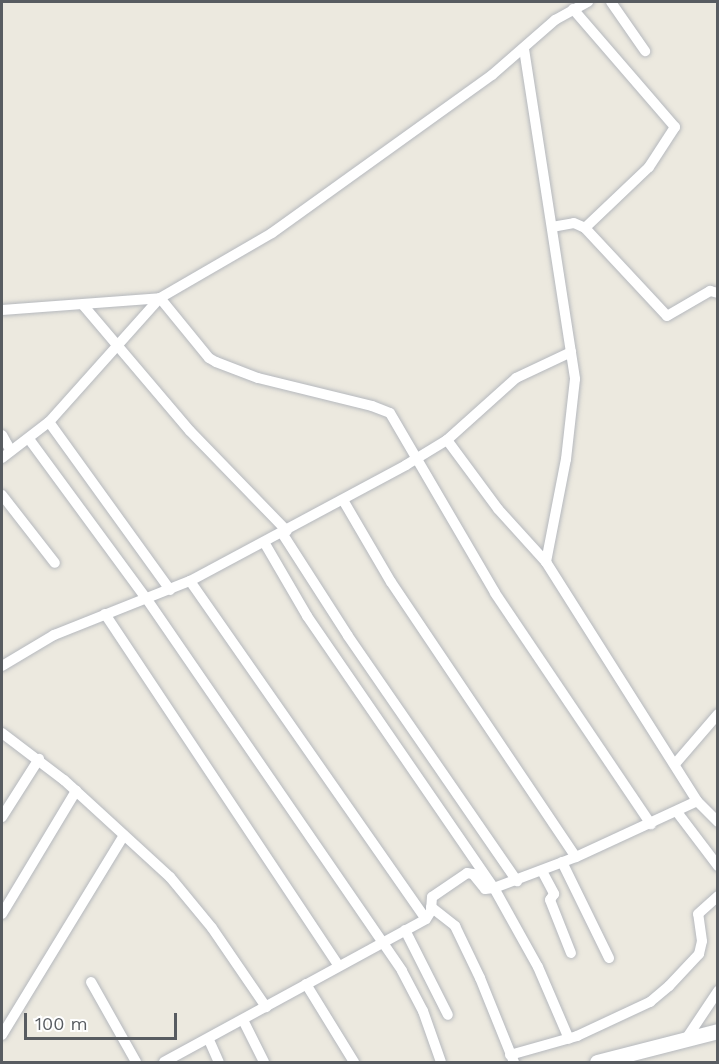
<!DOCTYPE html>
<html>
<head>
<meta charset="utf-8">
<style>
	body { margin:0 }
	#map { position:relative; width:719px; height:1064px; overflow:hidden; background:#ece9df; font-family:"Work Sans",sans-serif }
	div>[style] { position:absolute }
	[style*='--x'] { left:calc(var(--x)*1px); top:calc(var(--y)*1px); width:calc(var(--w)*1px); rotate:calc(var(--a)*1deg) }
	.roads { filter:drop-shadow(0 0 2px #b5b8bd) drop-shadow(0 0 2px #b5b8bd) }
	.street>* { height:10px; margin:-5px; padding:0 5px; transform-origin:5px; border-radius:5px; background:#fff }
	.secondary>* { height:15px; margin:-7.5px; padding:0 7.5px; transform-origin:7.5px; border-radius:7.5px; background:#fff }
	span { translate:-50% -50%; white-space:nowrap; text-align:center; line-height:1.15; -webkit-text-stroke:5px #fff; paint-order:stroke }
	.frame { position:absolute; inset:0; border:3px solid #585c61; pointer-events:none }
	.scale { position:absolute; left:24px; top:1013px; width:153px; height:27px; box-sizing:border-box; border:3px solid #585c61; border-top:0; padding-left:8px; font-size:18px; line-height:21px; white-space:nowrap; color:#585c61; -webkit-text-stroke:4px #fff; paint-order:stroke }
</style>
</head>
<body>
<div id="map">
	<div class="roads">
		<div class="street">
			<i style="--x:611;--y:2;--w:60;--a:55.2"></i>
			<i style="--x:573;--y:9;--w:156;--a:49.2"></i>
			<i style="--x:675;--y:127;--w:48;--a:123"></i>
			<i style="--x:649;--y:167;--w:88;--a:136.4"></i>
			<i style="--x:524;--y:49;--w:334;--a:81.2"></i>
			<i style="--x:575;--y:379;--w:81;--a:96.4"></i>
			<i style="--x:566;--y:459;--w:105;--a:101"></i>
			<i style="--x:546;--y:562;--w:283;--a:57.7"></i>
			<i style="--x:697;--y:801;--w:30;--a:45"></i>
			<i style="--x:552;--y:227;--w:22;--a:-10"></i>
			<i style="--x:574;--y:223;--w:12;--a:24"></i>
			<i style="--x:585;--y:228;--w:120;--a:47"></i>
			<i style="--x:667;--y:316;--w:50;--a:-30.2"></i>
			<i style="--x:710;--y:291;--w:8;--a:14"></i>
			<i style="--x:83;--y:305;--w:165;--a:49.7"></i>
			<i style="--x:190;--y:431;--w:139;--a:45.9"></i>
			<i style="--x:2;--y:310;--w:158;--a:-4.3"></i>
			<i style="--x:160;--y:298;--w:77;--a:50.8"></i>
			<i style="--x:209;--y:358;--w:8;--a:30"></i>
			<i style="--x:216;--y:362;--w:45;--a:20.9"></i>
			<i style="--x:258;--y:378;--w:117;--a:13.8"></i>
			<i style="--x:372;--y:406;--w:19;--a:21"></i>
			<i style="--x:390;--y:413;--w:208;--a:59.7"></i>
			<i style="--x:495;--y:593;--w:279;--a:56"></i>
			<i style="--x:49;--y:422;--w:207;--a:54.2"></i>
			<i style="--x:2;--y:435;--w:18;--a:61"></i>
			<i style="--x:29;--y:439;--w:197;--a:53.7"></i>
			<i style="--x:146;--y:598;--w:452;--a:55.5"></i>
			<i style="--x:402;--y:971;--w:45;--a:62.3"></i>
			<i style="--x:423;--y:1011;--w:54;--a:70.6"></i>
			<i style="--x:447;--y:440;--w:86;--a:53.5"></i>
			<i style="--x:498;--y:509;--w:72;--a:47.8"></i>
			<i style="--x:2;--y:458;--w:59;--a:-37.5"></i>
			<i style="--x:49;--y:422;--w:166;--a:-48.2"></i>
			<i style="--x:160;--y:298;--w:129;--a:-30.1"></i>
			<i style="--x:272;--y:233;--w:271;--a:-35.7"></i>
			<i style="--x:492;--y:75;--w:84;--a:-41.1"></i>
			<i style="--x:555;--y:20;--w:38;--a:-29"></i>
			<i style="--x:2;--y:495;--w:86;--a:52.1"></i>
			<i style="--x:343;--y:500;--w:95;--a:59.7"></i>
			<i style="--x:391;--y:582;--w:331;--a:56.1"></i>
			<i style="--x:282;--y:533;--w:122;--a:57.3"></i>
			<i style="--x:348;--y:636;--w:298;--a:55.4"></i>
			<i style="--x:264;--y:542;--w:86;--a:59.8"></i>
			<i style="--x:307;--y:616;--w:330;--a:55.5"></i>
			<i style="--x:494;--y:888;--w:90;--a:60.9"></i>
			<i style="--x:538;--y:967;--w:78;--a:66.7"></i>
			<i style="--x:190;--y:581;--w:412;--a:55.1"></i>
			<i style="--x:105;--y:614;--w:421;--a:56.4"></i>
			<i style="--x:2;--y:666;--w:61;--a:-30.8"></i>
			<i style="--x:54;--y:635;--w:146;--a:-21.7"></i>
			<i style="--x:190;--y:581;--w:245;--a:-28.2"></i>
			<i style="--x:406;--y:465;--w:48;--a:-31.4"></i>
			<i style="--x:447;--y:440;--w:93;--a:-41.9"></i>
			<i style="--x:516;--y:378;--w:61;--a:-25.3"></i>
			<i style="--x:2;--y:733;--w:78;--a:37.2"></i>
			<i style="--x:64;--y:780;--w:144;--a:42.5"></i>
			<i style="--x:170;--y:877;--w:66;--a:50.5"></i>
			<i style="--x:212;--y:928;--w:96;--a:55.6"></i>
			<i style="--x:675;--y:764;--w:66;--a:-49.3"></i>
			<i style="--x:677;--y:812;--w:68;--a:52.8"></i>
			<i style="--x:2;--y:817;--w:69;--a:-57.5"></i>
			<i style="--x:562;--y:862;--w:107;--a:63.9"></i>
			<i style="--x:542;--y:871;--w:26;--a:62"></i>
			<i style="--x:554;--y:894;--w:7;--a:124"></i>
			<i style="--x:550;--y:900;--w:57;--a:68.4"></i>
			<i style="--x:431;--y:907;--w:31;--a:38"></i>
			<i style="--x:455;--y:926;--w:58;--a:64.3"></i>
			<i style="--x:480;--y:978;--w:91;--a:68"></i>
			<i style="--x:2;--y:914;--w:144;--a:-59"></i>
			<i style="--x:405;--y:930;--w:95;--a:63.2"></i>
			<i style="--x:91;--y:982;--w:92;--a:60.6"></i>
			<i style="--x:306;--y:984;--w:92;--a:58.4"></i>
			<i style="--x:243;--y:1020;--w:47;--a:63.4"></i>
			<i style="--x:2;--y:1035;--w:234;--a:-58.6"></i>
			<i style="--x:686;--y:1039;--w:58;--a:-56.3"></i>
			<i style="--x:209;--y:1040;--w:24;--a:66"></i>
			<i style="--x:510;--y:1055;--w:70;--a:-15.8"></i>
			<i style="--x:577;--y:1036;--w:81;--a:-25"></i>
			<i style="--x:650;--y:1002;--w:25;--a:-40"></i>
			<i style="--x:669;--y:986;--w:44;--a:-46.8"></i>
			<i style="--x:699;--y:954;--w:13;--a:-77"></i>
			<i style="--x:702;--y:941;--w:27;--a:-98"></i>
			<i style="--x:698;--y:914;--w:27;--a:-42"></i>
			<i style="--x:164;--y:1062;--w:298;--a:-28.6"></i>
			<i style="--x:426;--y:919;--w:9;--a:-58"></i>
			<i style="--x:431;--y:911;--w:14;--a:-86"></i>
			<i style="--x:432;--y:897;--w:42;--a:-34.4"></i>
			<i style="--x:467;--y:873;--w:6;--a:9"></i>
			<i style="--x:473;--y:874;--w:19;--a:51"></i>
			<i style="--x:485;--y:889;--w:9;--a:-6"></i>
			<i style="--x:494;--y:888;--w:88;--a:-20.7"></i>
			<i style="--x:576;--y:857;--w:133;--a:-24.8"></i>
		</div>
		<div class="secondary">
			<i style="--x:597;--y:1062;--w:125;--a:-14.4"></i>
		</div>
	</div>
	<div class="frame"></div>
	<div class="scale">100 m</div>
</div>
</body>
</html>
